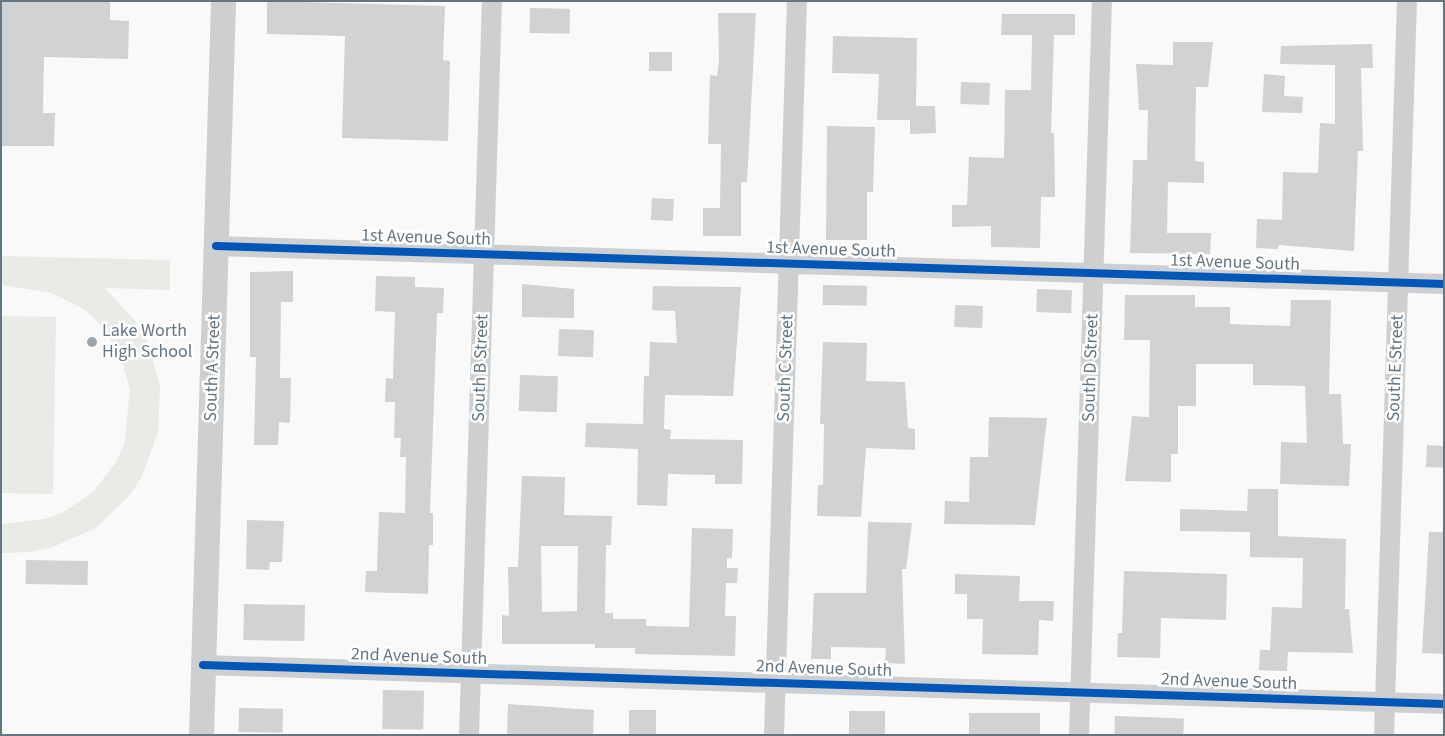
<!DOCTYPE html>
<html>
<head>
<meta charset="utf-8">
<style>
	body { margin:0 }
	#map { position:relative; width:1445px; height:736px; overflow:hidden; background:#f9f9f9; font-family:"Source Sans 3",sans-serif }
	div>[style] { position:absolute }
	[style*='--x'] { left:calc(var(--x)*1px); top:calc(var(--y)*1px); width:calc(var(--w)*1px); rotate:calc(var(--a)*1deg) }
	.green>* { inset:0; background:#e8ebe6; transform-origin:0 0 }
	.building>* { inset:0; background:#d0d2d3; transform-origin:0 0 }
	.minor>* { height:20px; margin:-10px; padding:0 10px; transform-origin:10px; border-radius:10px; background:#cecfd0 }
	.tertiary>* { height:25px; margin:-12.5px; padding:0 12.5px; transform-origin:12.5px; border-radius:12.5px; background:#cecfd0 }
	.cycleway>* { height:8px; margin:-4px; padding:0 4px; transform-origin:4px; border-radius:4px; background:#0057b8 }
	.dots>* { width:14px; height:14px; translate:-50% -50%; box-sizing:border-box; border:2px solid #fff; border-radius:50% }
	span { translate:-50% -50%; white-space:nowrap; text-align:center; line-height:1.15; -webkit-text-stroke:5px #fff; paint-order:stroke }
	.street-label { font-size:18px; color:#657683 }
	.poi-label { font-size:18px; color:#657683 }
	.left { translate:0 -50%; text-align:left }
	.frame { position:absolute; inset:0; border:2px solid #657683; pointer-events:none }
</style>
</head>
<body>
<div id="map">
	<div class="green">
		<i style="clip-path:polygon(1px 256px,170px 260px,170px 290px,105px 288px,135px 321px,147px 341px,160px 386px,158px 432px,142px 476px,130px 495px,96px 528px,53px 547px,30px 552px,1px 553px,1px 524px,45px 519px,62px 513px,93px 492px,116px 462px,124px 445px,130px 390px,120px 354px,99px 323px,85px 310px,52px 293px,1px 285px)"></i>
		<i style="left:1px;top:316px;width:55px;height:177px;rotate:1deg"></i>
	</div>
	<div class="building">
		<i style="clip-path:polygon(1px 1px,110px 1px,110px 20px,129px 21px,128px 59px,44px 57px,43px 113px,55px 113px,54px 146px,1px 146px)"></i>
		<i style="clip-path:polygon(267px 1px,445px 6px,443px 60px,450px 61px,448px 141px,342px 138px,345px 36px,267px 34px)"></i>
		<i style="left:530px;top:8px;width:40px;height:25px;rotate:1deg"></i>
		<i style="clip-path:polygon(718px 13px,756px 13px,747px 182px,741px 182px,741px 236px,703px 236px,703px 208px,720px 208px,721px 144px,708px 144px,710px 75px,717px 76px,719px 60px)"></i>
		<i style="clip-path:polygon(1002px 14px,1075px 14px,1075px 35px,1054px 35px,1051px 133px,1054px 133px,1055px 197px,1041px 197px,1040px 248px,991px 247px,991px 226px,952px 227px,952px 205px,967px 205px,969px 157px,1004px 158px,1005px 90px,1031px 90px,1032px 35px,1001px 35px)"></i>
		<i style="clip-path:polygon(833px 36px,917px 38px,916px 106px,935px 106px,936px 133px,910px 134px,910px 120px,877px 120px,879px 74px,832px 73px)"></i>
		<i style="clip-path:polygon(1173px 42px,1213px 42px,1208px 87px,1196px 87px,1195px 161px,1204px 162px,1204px 183px,1168px 182px,1167px 233px,1211px 233px,1210px 254px,1130px 253px,1133px 160px,1147px 160px,1148px 110px,1139px 110px,1136px 64px,1173px 65px)"></i>
		<i style="clip-path:polygon(1372px 44px,1373px 68px,1361px 68px,1363px 151px,1358px 151px,1354px 251px,1279px 245px,1278px 249px,1256px 248px,1257px 219px,1282px 220px,1283px 172px,1318px 173px,1320px 123px,1335px 124px,1335px 65px,1280px 64px,1281px 46px)"></i>
		<i style="left:649px;top:52px;width:23px;height:19px"></i>
		<i style="clip-path:polygon(1264px 74px,1285px 76px,1284px 96px,1303px 97px,1302px 113px,1262px 112px)"></i>
		<i style="left:961px;top:82px;width:29px;height:22px;rotate:2deg"></i>
		<i style="clip-path:polygon(827px 126px,875px 127px,873px 192px,867px 192px,867px 240px,826px 240px)"></i>
		<i style="left:652px;top:198px;width:22px;height:22px;rotate:3deg"></i>
		<i style="clip-path:polygon(293px 271px,293px 302px,281px 302px,280px 378px,291px 378px,290px 423px,279px 422px,278px 445px,254px 445px,256px 357px,250px 357px,250px 272px)"></i>
		<i style="clip-path:polygon(376px 276px,415px 277px,415px 287px,444px 288px,443px 313px,437px 313px,430px 513px,433px 513px,433px 545px,429px 545px,428px 594px,365px 592px,366px 571px,377px 571px,379px 512px,405px 513px,406px 457px,400px 457px,401px 438px,394px 438px,395px 402px,385px 402px,386px 378px,393px 379px,395px 312px,375px 311px)"></i>
		<i style="clip-path:polygon(522px 284px,574px 289px,574px 318px,522px 317px)"></i>
		<i style="left:823px;top:285px;width:44px;height:20px;rotate:1deg"></i>
		<i style="clip-path:polygon(653px 286px,741px 287px,733px 396px,665px 395px,664px 429px,671px 430px,670px 439px,743px 440px,742px 484px,715px 484px,715px 475px,668px 474px,667px 506px,637px 505px,638px 449px,585px 447px,586px 423px,643px 424px,644px 376px,649px 376px,650px 342px,677px 343px,675px 311px,652px 310px)"></i>
		<i style="left:1037px;top:289px;width:35px;height:23px;rotate:2deg"></i>
		<i style="clip-path:polygon(1125px 295px,1195px 295px,1195px 307px,1230px 307px,1230px 324px,1290px 326px,1291px 300px,1331px 300px,1329px 394px,1341px 394px,1343px 444px,1351px 444px,1349px 486px,1280px 484px,1281px 442px,1307px 443px,1305px 386px,1253px 385px,1253px 364px,1196px 364px,1196px 406px,1178px 406px,1178px 454px,1171px 454px,1171px 482px,1125px 481px,1132px 416px,1149px 417px,1150px 340px,1124px 340px)"></i>
		<i style="left:955px;top:305px;width:28px;height:22px;rotate:2deg"></i>
		<i style="left:559px;top:329px;width:35px;height:27px;rotate:2deg"></i>
		<i style="clip-path:polygon(823px 342px,867px 343px,866px 381px,905px 382px,908px 428px,915px 429px,915px 450px,866px 448px,861px 517px,817px 516px,818px 485px,823px 485px,824px 424px,820px 424px)"></i>
		<i style="left:520px;top:375px;width:38px;height:36px;rotate:2deg"></i>
		<i style="clip-path:polygon(989px 417px,1047px 418px,1035px 525px,944px 524px,945px 501px,969px 502px,970px 457px,988px 457px)"></i>
		<i style="left:1427px;top:445px;width:17px;height:22px;rotate:3deg"></i>
		<i style="clip-path:polygon(evenodd,522px 476px,565px 477px,564px 515px,612px 516px,611px 545px,606px 545px,605px 613px,613px 613px,613px 619px,646px 619px,646px 626px,689px 627px,692px 528px,733px 529px,732px 558px,727px 558px,727px 568px,738px 568px,737px 583px,726px 583px,725px 616px,736px 616px,735px 656px,635px 654px,635px 648px,595px 648px,595px 644px,502px 644px,502px 615px,509px 616px,508px 567px,518px 567px,522px 476px,541px 546px,578px 546px,577px 611px,542px 612px,541px 546px)"></i>
		<i style="clip-path:polygon(1248px 489px,1278px 489px,1278px 536px,1346px 539px,1345px 609px,1349px 609px,1353px 653px,1288px 652px,1287px 671px,1259px 670px,1260px 650px,1270px 650px,1272px 607px,1302px 608px,1303px 558px,1250px 557px,1250px 532px,1180px 531px,1180px 509px,1247px 511px)"></i>
		<i style="clip-path:polygon(247px 520px,284px 521px,282px 562px,270px 562px,269px 570px,246px 569px)"></i>
		<i style="clip-path:polygon(868px 522px,912px 523px,906px 569px,902px 569px,905px 664px,885px 663px,886px 648px,831px 647px,831px 659px,811px 659px,814px 593px,866px 593px)"></i>
		<i style="clip-path:polygon(1429px 532px,1444px 532px,1444px 654px,1422px 653px)"></i>
		<i style="left:26px;top:560px;width:62px;height:24px;rotate:1deg"></i>
		<i style="clip-path:polygon(1124px 571px,1227px 574px,1226px 620px,1161px 618px,1160px 658px,1117px 657px,1118px 633px,1122px 633px)"></i>
		<i style="clip-path:polygon(955px 574px,1020px 576px,1019px 601px,1054px 601px,1053px 621px,1039px 620px,1038px 655px,982px 654px,983px 619px,967px 619px,967px 594px,955px 594px)"></i>
		<i style="left:244px;top:604px;width:61px;height:36px;rotate:1deg"></i>
		<i style="left:383px;top:690px;width:41px;height:39px;rotate:1deg"></i>
		<i style="clip-path:polygon(508px 704px,594px 710px,593px 735px,507px 735px)"></i>
		<i style="left:239px;top:708px;width:44px;height:24px;rotate:1deg"></i>
		<i style="left:629px;top:710px;width:27px;height:24px"></i>
		<i style="left:885px;top:711px;width:24px;height:36px;rotate:90deg"></i>
		<i style="left:969px;top:713px;width:71px;height:22px"></i>
		<i style="left:1115px;top:716px;width:69px;height:19px;rotate:2deg"></i>
	</div>
	<div class="minor">
		<i style="--x:216;--y:246;--w:1229;--a:1.77"></i>
		<i style="--x:203;--y:665;--w:1242;--a:1.8"></i>
		<i style="--x:469;--y:735;--w:734;--a:-88.21"></i>
		<i style="--x:774;--y:735;--w:734;--a:-88.21"></i>
		<i style="--x:1079;--y:735;--w:734;--a:-88.21"></i>
		<i style="--x:1384;--y:735;--w:734;--a:-88.21"></i>
	</div>
	<div class="tertiary">
		<i style="--x:201;--y:735;--w:734;--a:-88.28"></i>
	</div>
	<div class="cycleway">
		<i style="--x:216;--y:246;--w:1229;--a:1.77"></i>
		<i style="--x:203;--y:665;--w:1242;--a:1.8"></i>
	</div>
	<div class="dots">
		<i style="left:92px;top:342px;background:#99a4ac"></i>
	</div>
	<div class="street-label">
		<span style="left:426px;top:238px;rotate:2deg">1st Avenue South</span>
		<span style="left:831px;top:250px;rotate:2deg">1st Avenue South</span>
		<span style="left:1235px;top:263px;rotate:2deg">1st Avenue South</span>
		<span style="left:213px;top:368px;rotate:-88deg">South A Street</span>
		<span style="left:481px;top:368px;rotate:-88deg">South B Street</span>
		<span style="left:786px;top:368px;rotate:-88deg">South C Street</span>
		<span style="left:1091px;top:368px;rotate:-88deg">South D Street</span>
		<span style="left:1396px;top:368px;rotate:-88deg">South E Street</span>
		<span style="left:419px;top:657px;rotate:2deg">2nd Avenue South</span>
		<span style="left:824px;top:669px;rotate:2deg">2nd Avenue South</span>
		<span style="left:1229px;top:682px;rotate:2deg">2nd Avenue South</span>
	</div>
	<div class="poi-label">
		<span class="left" style="left:102px;top:342px">Lake Worth<br>High School</span>
	</div>
	<div class="frame"></div>
</div>
</body>
</html>
